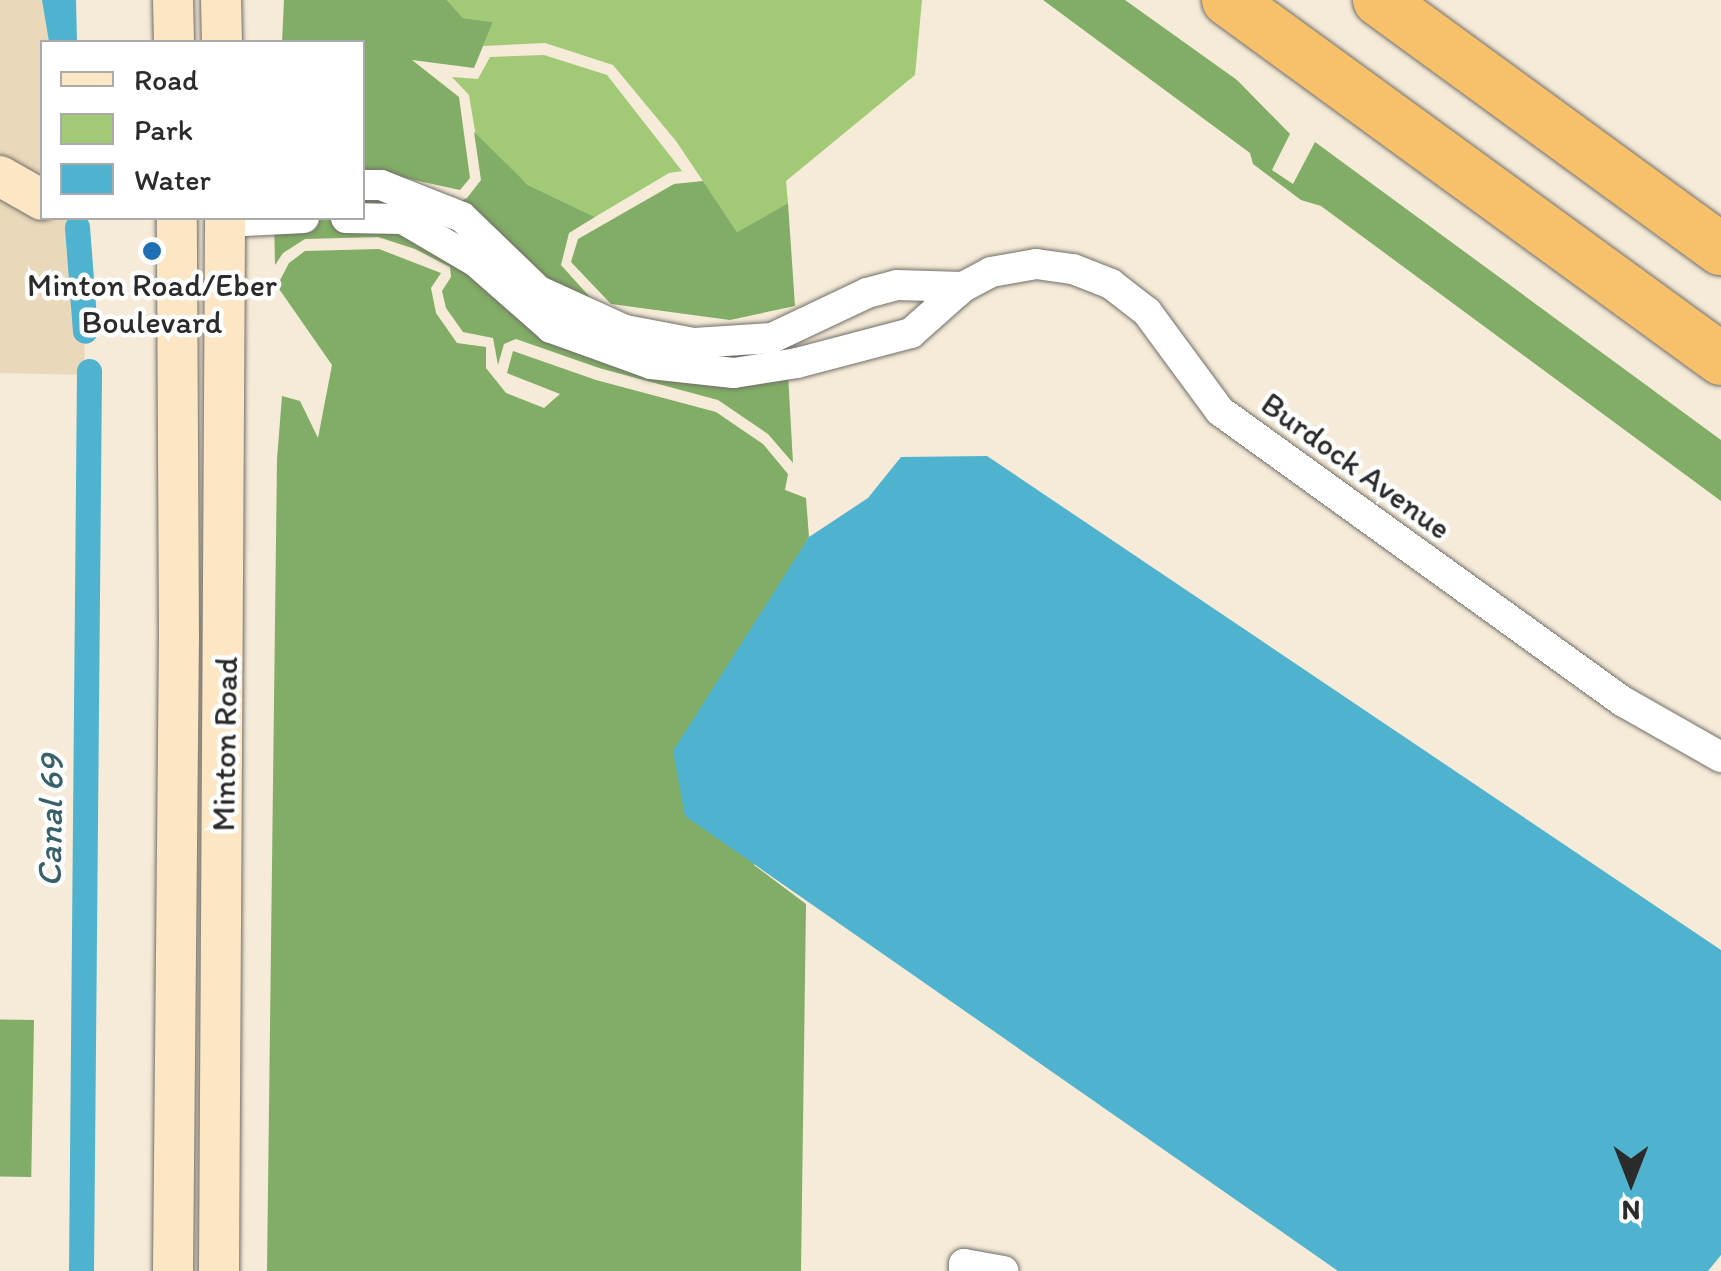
<!DOCTYPE html>
<html>
<head>
<meta charset="utf-8">
<style>
	body { margin:0 }
	#map { position:relative; width:1721px; height:1271px; overflow:hidden; background:#f5ebd8; font-family:Itim,sans-serif }
	div>[style] { position:absolute }
	[style*='--x'] { left:calc(var(--x)*1px); top:calc(var(--y)*1px); width:calc(var(--w)*1px); rotate:calc(var(--a)*1deg) }
	.built>* { inset:0; background:#ead8ba }
	.green>* { inset:0; background:#a2c975 }
	.forest>* { inset:0; background:#81ad66; transform-origin:0 0 }
	.water>* { inset:0; background:#4fb2ce }
	.canal>* { height:25px; margin:-12.5px; padding:0 12.5px; transform-origin:12.5px; border-radius:12.5px; background:#4fb2ce }
	.roads { filter:drop-shadow(0 0 2px #726e68) drop-shadow(0 0 2px #726e68) }
	.street>* { height:30px; margin:-15px; padding:0 15px; transform-origin:15px; border-radius:15px; background:#fff }
	.secondary>* { height:40px; margin:-20px; padding:0 20px; transform-origin:20px; border-radius:20px; background:#fce6c4 }
	.highway>* { height:52px; margin:-26px; padding:0 26px; transform-origin:26px; border-radius:26px; background:#f7c06b }
	.dots>* { width:28px; height:28px; translate:-50% -50%; box-sizing:border-box; border:5px solid #fff; border-radius:50% }
	span { translate:-50% -50%; white-space:nowrap; text-align:center; line-height:1.15; -webkit-text-stroke:9px #fff; paint-order:stroke }
	.poi-label { font-size:32px; color:#2b2b2b }
	.street-label { font-size:32px; color:#2b2b2b }
	.water-label { font-size:35px; color:#39616c; font-style:italic }
	.legend { position:absolute; left:40px; top:40px; width:325px; height:180px; box-sizing:border-box; background:#fff; border:2px solid #aaa; margin:0; padding:12px 18px; list-style:none; font-size:30px; color:#2b2b2b }
	.legend li { display:flex; align-items:center; gap:20px; height:50px }
	.legend b { width:50px; border:2px solid #aaa }
	.north { position:absolute; left:1581px; top:1131px; width:100px; height:100px; -webkit-text-stroke:8px #fff; paint-order:stroke; rotate:180deg; font-size:28px; font-weight:700; line-height:40px; text-align:center; color:#2b2b2b }
	.north::after { content:''; display:block; margin:auto; width:35px; height:45px; background:#2b2b2b; clip-path:polygon(50% 0,100% 100%,50% 72%,0 100%) }
</style>
</head>
<body>
<div id="map">
	<div class="built">
		<i style="clip-path:polygon(0 0,42px 0,49px 42px,42px 42px,42px 185px,0 159px)"></i>
		<i style="clip-path:polygon(0 193px,42px 218px,82px 219px,85px 375px,0 373px)"></i>
	</div>
	<div class="green">
		<i style="clip-path:polygon(447px 0,922px 0,915px 75px,786px 181px,788px 203px,737px 232px,676px 141px,613px 65px,545px 43px,483px 46px,493px 22px,463px 18px)"></i>
		<i style="clip-path:polygon(544px 55px,607px 75px,682px 171px,669px 173px,595px 217px,528px 185px,476px 137px,469px 95px,452px 77px,478px 79px,490px 57px)"></i>
	</div>
	<div class="forest">
		<i style="clip-path:polygon(284px 0,447px 0,463px 18px,493px 22px,474px 68px,412px 60px,459px 97px,470px 178px,460px 190px,363px 169px,362px 42px,282px 42px)"></i>
		<i style="clip-path:polygon(1043px 0,1125px 0,1237px 80px,1290px 134px,1272px 170px,1293px 184px,1315px 142px,1721px 440px,1721px 501px,1321px 206px,1301px 200px,1253px 164px,1250px 153px)"></i>
		<i style="clip-path:polygon(474px 132px,528px 185px,595px 217px,569px 233px,561px 265px,606px 315px,729px 332px,785px 320px,793px 463px,768px 434px,718px 400px,599px 368px,516px 339px,504px 344px,498px 365px,493px 338px,463px 332px,446px 308px,442px 291px,451px 277px,450px 267px,415px 249px,378px 237px,305px 239px,283px 253px,275px 265px,274px 218px,362px 218px,363px 181px,461px 201px,467px 198px,481px 180px)"></i>
		<i style="clip-path:polygon(703px 181px,737px 232px,788px 203px,795px 306px,730px 320px,611px 304px,571px 262px,578px 239px,674px 184px)"></i>
		<i style="clip-path:polygon(379px 249px,441px 273px,431px 288px,436px 313px,457px 343px,486px 347px,486px 368px,506px 393px,544px 408px,560px 394px,507px 373px,513px 351px,596px 380px,716px 412px,763px 444px,788px 474px,785px 490px,806px 498px,809px 537px,778px 589px,754px 865px,806px 904px,801px 1271px,267px 1271px,277px 459px,282px 396px,300px 401px,318px 438px,332px 365px,277px 286px,289px 263px,305px 251px)"></i>
		<i style="left:34px;top:1020px;width:157px;height:34px;rotate:91deg"></i>
	</div>
	<div class="water">
		<i style="clip-path:polygon(42px 0,76px 0,77px 42px,49px 42px)"></i>
		<i style="clip-path:polygon(987px 456px,1721px 950px,1721px 1255px,1708px 1271px,1338px 1271px,685px 816px,673px 751px,809px 537px,868px 498px,901px 457px)"></i>
	</div>
	<div class="canal">
		<i style="--x:77;--y:227;--w:104;--a:85.6"></i>
		<i style="--x:81;--y:1271;--w:900;--a:-89.49"></i>
	</div>
	<div class="roads">
		<div class="street">
			<i style="--x:362;--y:185;--w:19;--a:0"></i>
			<i style="--x:381;--y:185;--w:87;--a:21.6"></i>
			<i style="--x:462;--y:217;--w:107;--a:43.9"></i>
			<i style="--x:539;--y:291;--w:94;--a:24.4"></i>
			<i style="--x:625;--y:330;--w:70;--a:10.7"></i>
			<i style="--x:694;--y:343;--w:78;--a:-3.7"></i>
			<i style="--x:772;--y:338;--w:105;--a:-25.3"></i>
			<i style="--x:867;--y:293;--w:31;--a:-15"></i>
			<i style="--x:897;--y:285;--w:66;--a:1.7"></i>
			<i style="--x:346;--y:218;--w:57;--a:1"></i>
			<i style="--x:403;--y:219;--w:85;--a:30.5"></i>
			<i style="--x:476;--y:262;--w:100;--a:41.3"></i>
			<i style="--x:551;--y:328;--w:106;--a:19.8"></i>
			<i style="--x:651;--y:364;--w:83;--a:6.2"></i>
			<i style="--x:734;--y:373;--w:64;--a:-9"></i>
			<i style="--x:797;--y:363;--w:118;--a:-14.7"></i>
			<i style="--x:911;--y:333;--w:69;--a:-41.5"></i>
			<i style="--x:963;--y:287;--w:32;--a:-28"></i>
			<i style="--x:991;--y:272;--w:46;--a:-10.1"></i>
			<i style="--x:1036;--y:264;--w:37;--a:8"></i>
			<i style="--x:1073;--y:269;--w:41;--a:21.5"></i>
			<i style="--x:1111;--y:284;--w:46;--a:37.9"></i>
			<i style="--x:1147;--y:312;--w:123;--a:53.6"></i>
			<i style="--x:1220;--y:411;--w:498;--a:35.8"></i>
			<i style="--x:1624;--y:702;--w:112;--a:29.6"></i>
			<i style="--x:225;--y:222;--w:79;--a:-2.9"></i>
			<i style="--x:964;--y:1271;--w:7;--a:-90"></i>
			<i style="--x:964;--y:1264;--w:40;--a:10"></i>
		</div>
		<div class="secondary">
			<i style="--x:173;--y:0;--w:42;--a:88.6"></i>
			<i style="--x:221;--y:0;--w:42;--a:88.6"></i>
			<i style="--x:0;--y:176;--w:48;--a:29.7"></i>
			<i style="--x:173;--y:1271;--w:634;--a:-89.46"></i>
			<i style="--x:179;--y:637;--w:419;--a:-90.3"></i>
			<i style="--x:219;--y:1271;--w:1053;--a:-89.67"></i>
		</div>
		<div class="highway">
			<i style="--x:1228;--y:0;--w:610;--a:36.06"></i>
			<i style="--x:1379;--y:0;--w:423;--a:36.1"></i>
		</div>
	</div>
	<div class="dots">
		<i style="left:152px;top:251px;background:#1f6fb2"></i>
	</div>
	<div class="poi-label">
		<span style="left:152px;top:304px">Minton Road/Eber<br>Boulevard</span>
	</div>
	<div class="street-label">
		<span style="left:1356px;top:466px;rotate:36deg">Burdock Avenue</span>
		<span style="left:225px;top:744px;rotate:-89deg">Minton Road</span>
	</div>
	<div class="water-label">
		<span style="left:50px;top:821px;rotate:-89deg">Canal 69</span>
	</div>
	<ul class="legend">
	<li><b style="height:12px;background:#fce6c4"></b>Road</li>
	<li><b style="height:28px;background:#a2c975"></b>Park</li>
	<li><b style="height:28px;background:#4fb2ce"></b>Water</li>
	</ul>
	<div class="north">N</div>
</div>
</body>
</html>
